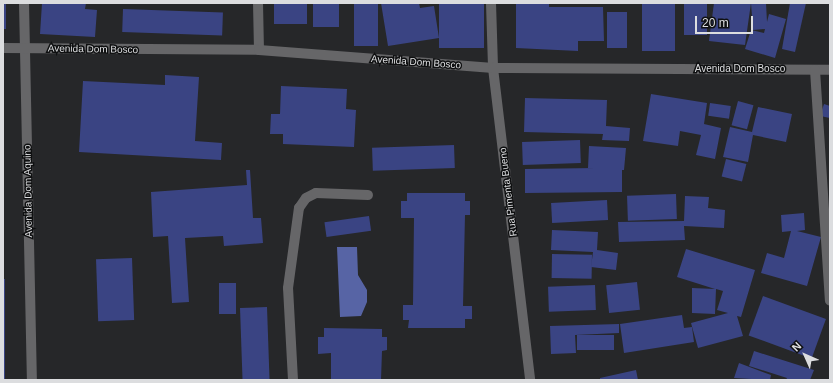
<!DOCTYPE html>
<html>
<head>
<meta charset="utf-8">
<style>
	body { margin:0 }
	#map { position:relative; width:833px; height:383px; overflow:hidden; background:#262729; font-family:Arial,sans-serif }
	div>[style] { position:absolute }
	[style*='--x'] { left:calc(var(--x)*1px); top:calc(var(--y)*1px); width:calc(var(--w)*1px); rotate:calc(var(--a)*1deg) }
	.water>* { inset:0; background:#5764a5 }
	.building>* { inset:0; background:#3a4483; transform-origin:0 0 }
	.minor>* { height:10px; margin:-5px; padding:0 5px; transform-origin:5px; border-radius:5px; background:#666668 }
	span { translate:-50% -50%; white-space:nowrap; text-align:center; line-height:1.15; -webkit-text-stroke:3px #0f1011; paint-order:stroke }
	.street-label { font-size:10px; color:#dcdddf }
	.frame { position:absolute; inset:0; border:4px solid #dcdddf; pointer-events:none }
	.north { position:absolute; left:785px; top:335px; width:40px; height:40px; -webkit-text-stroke:3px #0f1011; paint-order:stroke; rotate:315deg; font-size:11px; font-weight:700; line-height:16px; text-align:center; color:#dcdddf }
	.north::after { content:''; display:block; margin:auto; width:14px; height:18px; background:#dcdddf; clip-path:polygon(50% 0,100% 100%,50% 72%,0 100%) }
	.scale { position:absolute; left:695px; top:16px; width:58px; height:18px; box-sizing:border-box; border:2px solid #dcdddf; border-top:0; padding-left:5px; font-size:12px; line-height:14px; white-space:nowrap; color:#dcdddf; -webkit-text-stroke:3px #0f1011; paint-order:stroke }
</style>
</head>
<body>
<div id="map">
	<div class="water">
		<i style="clip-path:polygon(337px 247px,357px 247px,358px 275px,367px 290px,367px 302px,361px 316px,340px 317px)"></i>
	</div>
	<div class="building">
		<i style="left:3px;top:3px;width:3px;height:26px"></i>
		<i style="clip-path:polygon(42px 3px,86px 3px,85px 9px,97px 10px,95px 37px,40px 34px)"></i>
		<i style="left:274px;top:3px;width:33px;height:21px"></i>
		<i style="left:313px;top:3px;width:26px;height:24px"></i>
		<i style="left:354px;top:3px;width:24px;height:43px"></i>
		<i style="clip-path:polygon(381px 3px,419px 3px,420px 8px,434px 6px,439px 38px,388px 46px)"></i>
		<i style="left:439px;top:3px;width:45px;height:45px"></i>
		<i style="clip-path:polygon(516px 3px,549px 3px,549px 7px,603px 7px,604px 41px,578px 41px,578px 51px,516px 48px)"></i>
		<i style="left:642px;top:3px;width:33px;height:48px"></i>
		<i style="left:684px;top:3px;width:23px;height:32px"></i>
		<i style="clip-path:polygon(714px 3px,751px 3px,745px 45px,709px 41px)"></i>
		<i style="clip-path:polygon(751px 3px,766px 3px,767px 22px,769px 14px,786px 19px,775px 58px,745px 49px,751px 30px,764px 33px,765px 29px,753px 30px)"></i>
		<i style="clip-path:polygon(790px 3px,806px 3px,795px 52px,782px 49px)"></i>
		<i style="left:123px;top:9px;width:100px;height:23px;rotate:2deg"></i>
		<i style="left:607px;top:12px;width:20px;height:36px"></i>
		<i style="clip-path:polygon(165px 75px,199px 77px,195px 141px,222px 143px,221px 160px,79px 152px,83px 81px,165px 85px)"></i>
		<i style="clip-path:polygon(281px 86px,347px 89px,346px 109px,356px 110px,354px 147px,283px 144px,283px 134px,270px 134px,271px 114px,280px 114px)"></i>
		<i style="clip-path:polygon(651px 94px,707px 103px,704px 124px,721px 128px,715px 159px,696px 155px,701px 135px,680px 131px,678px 146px,643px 141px)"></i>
		<i style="clip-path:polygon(525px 98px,607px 100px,606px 126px,630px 128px,629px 141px,602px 140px,603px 134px,524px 132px)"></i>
		<i style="left:738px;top:101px;width:16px;height:25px;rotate:15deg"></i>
		<i style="left:710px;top:103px;width:21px;height:13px;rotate:8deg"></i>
		<i style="clip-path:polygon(824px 104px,830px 106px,830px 118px,820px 116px)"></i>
		<i style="clip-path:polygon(758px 107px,792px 114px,786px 142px,753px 135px,748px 162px,723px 157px,730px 127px,752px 132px)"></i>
		<i style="left:580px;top:140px;width:23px;height:58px;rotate:88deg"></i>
		<i style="left:454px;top:145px;width:23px;height:82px;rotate:88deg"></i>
		<i style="clip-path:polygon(589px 146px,626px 148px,624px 170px,622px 170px,622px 192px,525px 193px,525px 169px,595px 168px,588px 168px)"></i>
		<i style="left:726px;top:159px;width:21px;height:18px;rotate:14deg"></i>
		<i style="clip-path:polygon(246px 170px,250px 170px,253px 218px,261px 218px,263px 243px,224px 246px,223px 236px,185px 238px,189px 302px,172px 303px,168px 236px,153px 237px,151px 192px,247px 185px)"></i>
		<i style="clip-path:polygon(407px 193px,465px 193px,465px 201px,470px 201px,470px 215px,465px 215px,463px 306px,472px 306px,472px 319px,465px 319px,465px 328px,408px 328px,409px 320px,403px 320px,403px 305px,413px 305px,414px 218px,401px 218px,401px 201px,407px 201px)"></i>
		<i style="left:676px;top:194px;width:25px;height:49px;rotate:88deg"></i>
		<i style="clip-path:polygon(685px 196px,709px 197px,708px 208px,725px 210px,724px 228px,684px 226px,685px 240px,619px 242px,618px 222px,684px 221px)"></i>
		<i style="left:607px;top:200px;width:20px;height:56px;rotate:87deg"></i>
		<i style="clip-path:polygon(804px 213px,805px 230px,797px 231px,821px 237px,807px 286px,761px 273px,767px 253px,784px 258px,791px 231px,782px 232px,781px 215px)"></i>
		<i style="left:369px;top:216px;width:15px;height:45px;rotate:82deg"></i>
		<i style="clip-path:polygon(552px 230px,598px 232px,597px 250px,618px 253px,616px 270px,591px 267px,593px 252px,551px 250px)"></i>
		<i style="clip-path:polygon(686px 249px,755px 270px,741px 317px,737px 316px,743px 336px,698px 348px,691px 323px,728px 313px,717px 310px,723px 291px,716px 289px,715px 314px,692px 313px,692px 288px,715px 289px,677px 277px)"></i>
		<i style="left:552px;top:254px;width:40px;height:24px;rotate:1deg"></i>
		<i style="left:132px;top:258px;width:62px;height:36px;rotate:88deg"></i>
		<i style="left:3px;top:279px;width:2px;height:101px"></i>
		<i style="left:637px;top:282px;width:28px;height:31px;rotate:84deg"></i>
		<i style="left:219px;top:283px;width:17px;height:31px"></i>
		<i style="left:595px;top:285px;width:25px;height:47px;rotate:88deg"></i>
		<i style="left:763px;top:296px;width:67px;height:42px;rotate:20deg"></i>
		<i style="left:267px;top:307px;width:73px;height:27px;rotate:88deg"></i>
		<i style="clip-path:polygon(682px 315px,684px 328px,692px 327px,694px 342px,624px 353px,620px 324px)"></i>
		<i style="clip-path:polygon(619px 324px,619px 333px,575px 335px,576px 353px,551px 354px,550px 326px)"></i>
		<i style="clip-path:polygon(324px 328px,382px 329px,382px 337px,387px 337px,387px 350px,382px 351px,381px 380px,331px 380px,331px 353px,318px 354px,318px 337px,324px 337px)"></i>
		<i style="left:614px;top:335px;width:15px;height:37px;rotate:90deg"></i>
		<i style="clip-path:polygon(754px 351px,814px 370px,810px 380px,786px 380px,787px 378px,749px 366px)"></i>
		<i style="clip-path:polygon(739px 363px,771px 375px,770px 380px,734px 378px)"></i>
		<i style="clip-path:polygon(636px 370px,638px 380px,600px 380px,600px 378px)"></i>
	</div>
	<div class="minor">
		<i style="--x:24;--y:3;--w:377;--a:88.8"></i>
		<i style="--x:258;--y:3;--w:47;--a:88.8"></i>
		<i style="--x:491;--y:3;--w:65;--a:88.2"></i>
		<i style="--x:493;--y:68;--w:314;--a:83.2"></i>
		<i style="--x:3;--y:48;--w:256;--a:0.4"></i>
		<i style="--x:259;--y:50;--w:235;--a:4.4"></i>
		<i style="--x:493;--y:68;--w:337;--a:0.3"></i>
		<i style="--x:815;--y:70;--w:231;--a:86.3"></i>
		<i style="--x:293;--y:380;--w:92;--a:-93.1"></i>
		<i style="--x:288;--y:288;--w:81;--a:-82.2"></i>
		<i style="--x:299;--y:208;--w:12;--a:-55"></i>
		<i style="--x:306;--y:198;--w:11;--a:-27"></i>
		<i style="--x:316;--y:193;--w:52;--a:2.2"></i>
	</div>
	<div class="street-label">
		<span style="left:93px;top:49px;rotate:1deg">Avenida Dom Bosco</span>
		<span style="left:416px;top:62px;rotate:4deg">Avenida Dom Bosco</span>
		<span style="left:740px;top:69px">Avenida Dom Bosco</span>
		<span style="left:28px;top:191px;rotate:-91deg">Avenida Dom Aquino</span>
		<span style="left:508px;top:192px;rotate:-97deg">Rua Pimenta Bueno</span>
	</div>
	<div class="frame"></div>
	<div class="north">N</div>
	<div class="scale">20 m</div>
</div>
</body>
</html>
